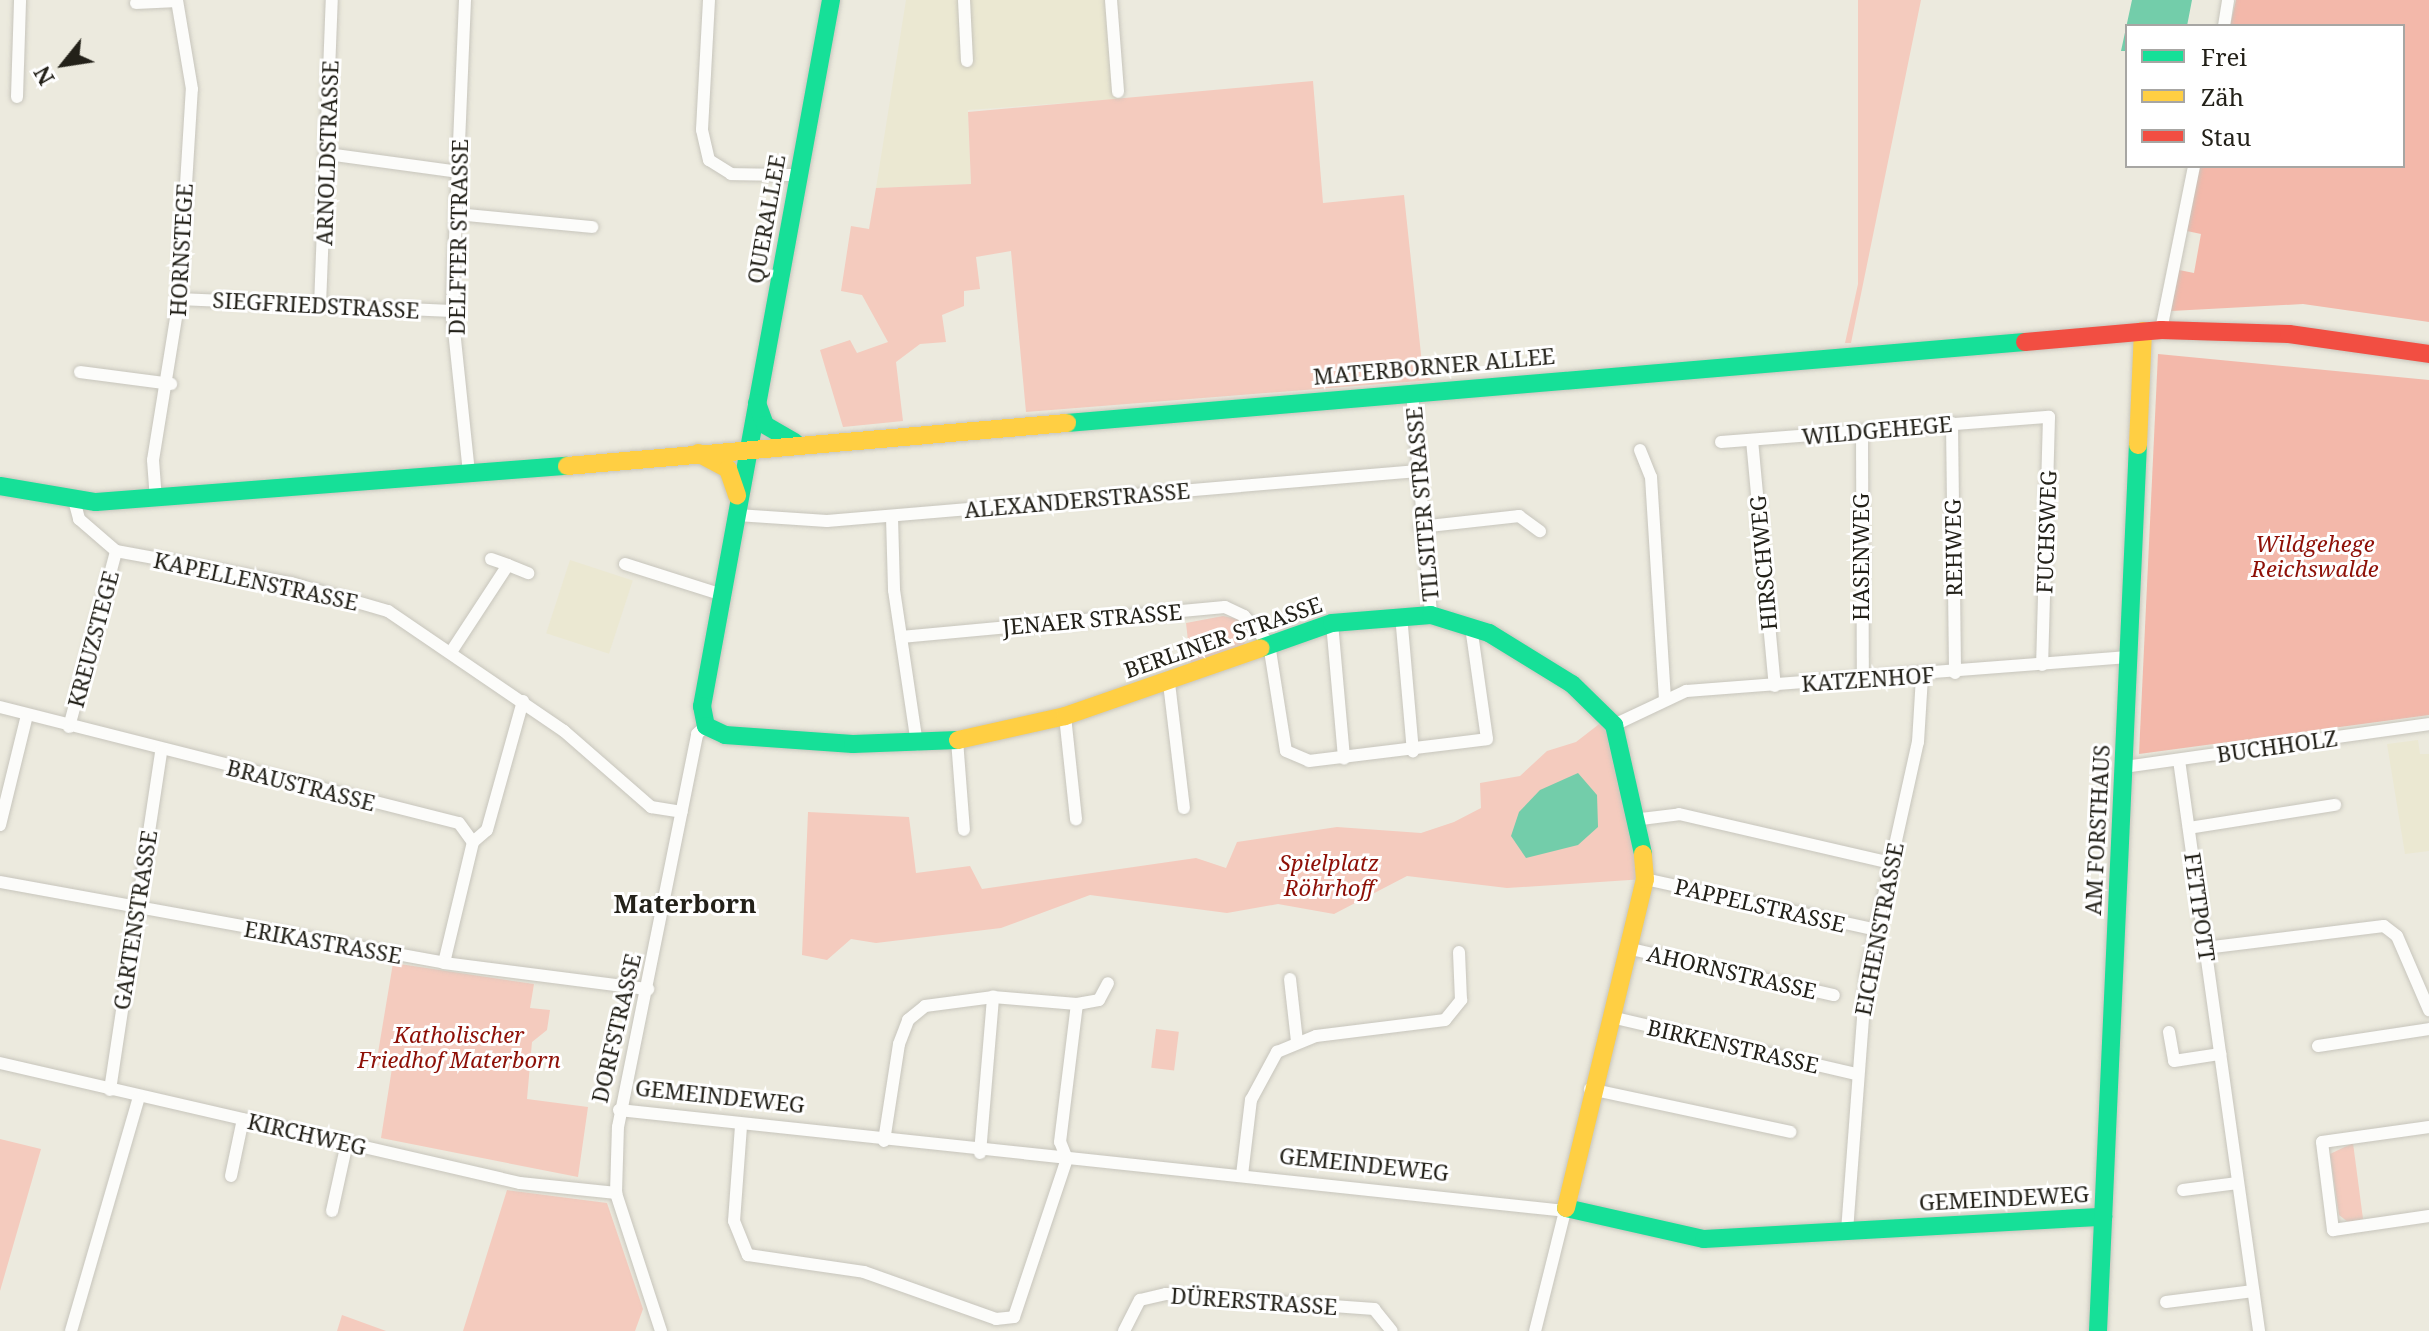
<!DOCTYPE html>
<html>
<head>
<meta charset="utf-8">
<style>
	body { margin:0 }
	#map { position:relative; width:2429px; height:1331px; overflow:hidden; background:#eceade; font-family:"Noto Serif",serif }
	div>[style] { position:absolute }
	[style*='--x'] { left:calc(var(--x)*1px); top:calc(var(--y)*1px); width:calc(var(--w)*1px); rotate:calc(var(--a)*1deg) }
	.built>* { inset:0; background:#ebe8d2; transform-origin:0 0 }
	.green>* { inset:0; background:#f4cbbe; transform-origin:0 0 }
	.forest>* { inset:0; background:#f3b8aa }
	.water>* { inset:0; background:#73cdaa }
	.roads { filter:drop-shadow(0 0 2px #c7c5bc) drop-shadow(0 0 2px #c7c5bc) }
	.street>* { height:12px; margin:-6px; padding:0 6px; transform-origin:6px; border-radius:6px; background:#fcfcfa }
	.fast>* { height:18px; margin:-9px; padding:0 9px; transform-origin:9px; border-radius:9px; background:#16e098 }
	.slow>* { height:18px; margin:-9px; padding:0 9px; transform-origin:9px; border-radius:9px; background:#ffcf43 }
	.jam>* { height:18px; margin:-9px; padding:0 9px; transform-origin:9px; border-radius:9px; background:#f24e42 }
	span { translate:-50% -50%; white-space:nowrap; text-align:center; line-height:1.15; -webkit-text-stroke:6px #fff; paint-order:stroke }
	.street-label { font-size:22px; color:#232119 }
	.park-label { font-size:22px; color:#8e1007; font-style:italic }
	.quarter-label { font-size:26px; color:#232119; font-weight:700 }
	.legend { position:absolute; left:2125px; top:24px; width:280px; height:144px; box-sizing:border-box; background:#fff; border:2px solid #a7a6a3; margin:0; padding:10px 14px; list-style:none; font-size:24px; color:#232119 }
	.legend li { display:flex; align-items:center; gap:16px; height:40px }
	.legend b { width:40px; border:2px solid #a7a6a3 }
	.north { position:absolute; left:24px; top:24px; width:80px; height:80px; -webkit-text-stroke:6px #fff; paint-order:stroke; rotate:240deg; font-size:22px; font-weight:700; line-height:32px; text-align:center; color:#232119 }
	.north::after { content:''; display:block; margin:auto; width:28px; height:36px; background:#232119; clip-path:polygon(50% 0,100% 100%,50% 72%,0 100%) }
</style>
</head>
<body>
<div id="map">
	<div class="built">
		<i style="clip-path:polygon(906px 0,1116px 0,1121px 99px,968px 110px,971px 184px,876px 188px)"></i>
		<i style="left:570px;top:560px;width:66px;height:77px;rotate:18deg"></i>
		<i style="clip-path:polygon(2418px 740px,2420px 754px,2429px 754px,2429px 851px,2405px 854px,2387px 744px)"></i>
	</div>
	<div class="green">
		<i style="clip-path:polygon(1858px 0,1921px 0,1851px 343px,1845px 343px,1858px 284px)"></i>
		<i style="clip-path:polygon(1313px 81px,1323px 203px,1404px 195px,1423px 373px,1432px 380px,1026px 412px,1011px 251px,976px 257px,980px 289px,964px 291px,964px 306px,942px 315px,946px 342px,920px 344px,896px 362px,903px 421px,843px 427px,820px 350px,850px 340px,857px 353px,888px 342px,862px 295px,841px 291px,851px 226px,869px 229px,876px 188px,971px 184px,968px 112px)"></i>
		<i style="clip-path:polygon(1223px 616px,1242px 620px,1248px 636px,1242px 648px,1191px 667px,1186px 623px)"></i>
		<i style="clip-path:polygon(1607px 718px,1645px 879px,1507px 888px,1407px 876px,1334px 914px,1278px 904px,1227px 913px,1090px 895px,1001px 928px,876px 943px,851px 939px,827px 960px,802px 955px,808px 812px,909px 817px,916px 873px,970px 866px,982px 889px,1196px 858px,1226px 868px,1237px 842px,1337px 827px,1421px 833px,1454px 822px,1481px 808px,1480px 783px,1520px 776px,1547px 751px,1576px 742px)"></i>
		<i style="clip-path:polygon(393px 963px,534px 984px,530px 1008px,550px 1010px,547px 1030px,532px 1042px,527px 1099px,588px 1107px,578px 1177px,381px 1138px,392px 1068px,376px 1065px)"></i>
		<i style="left:1156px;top:1029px;width:23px;height:39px;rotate:7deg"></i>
		<i style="clip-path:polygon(0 1139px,41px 1149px,0 1291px)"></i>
		<i style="clip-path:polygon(2353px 1143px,2363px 1219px,2348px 1222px,2339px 1215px,2330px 1154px)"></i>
		<i style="clip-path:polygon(507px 1190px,607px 1203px,643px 1309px,635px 1331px,463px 1331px)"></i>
		<i style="clip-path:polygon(342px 1315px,386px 1331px,337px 1331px)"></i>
	</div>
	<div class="forest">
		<i style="clip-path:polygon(2236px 0,2429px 0,2429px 322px,2303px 304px,2171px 311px,2179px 270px,2194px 273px,2201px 234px,2187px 231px,2199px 166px,2403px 166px,2403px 26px,2230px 26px)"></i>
		<i style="clip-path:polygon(2158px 354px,2429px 380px,2429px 715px,2139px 754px)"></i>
	</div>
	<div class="water">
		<i style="clip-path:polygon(2132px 0,2192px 0,2187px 26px,2127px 26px,2127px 51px,2121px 51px)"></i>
		<i style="clip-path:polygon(1578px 773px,1597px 795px,1598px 827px,1578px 845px,1526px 858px,1511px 836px,1519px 812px,1540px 790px)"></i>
	</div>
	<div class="roads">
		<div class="street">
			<i style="--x:465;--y:0;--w:311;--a:92.4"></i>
			<i style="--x:452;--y:311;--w:163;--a:84"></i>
			<i style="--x:709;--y:0;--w:130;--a:93.1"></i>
			<i style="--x:702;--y:130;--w:31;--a:77"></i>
			<i style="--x:709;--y:160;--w:26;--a:32"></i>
			<i style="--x:731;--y:174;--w:67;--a:0.9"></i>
			<i style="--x:964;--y:0;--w:61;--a:87.2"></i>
			<i style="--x:1111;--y:0;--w:92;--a:85.6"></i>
			<i style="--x:136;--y:3;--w:41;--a:-2.8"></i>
			<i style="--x:2224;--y:26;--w:26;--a:-81"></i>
			<i style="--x:17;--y:97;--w:97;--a:-88.2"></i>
			<i style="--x:328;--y:154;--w:132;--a:7.8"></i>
			<i style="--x:457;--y:214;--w:136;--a:5.5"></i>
			<i style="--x:179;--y:299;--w:273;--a:2.5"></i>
			<i style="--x:320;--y:306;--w:306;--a:-87.8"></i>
			<i style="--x:2161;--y:330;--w:167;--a:-78.6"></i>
			<i style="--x:80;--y:372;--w:92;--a:7.5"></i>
			<i style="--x:1412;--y:392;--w:224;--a:85.1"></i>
			<i style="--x:1952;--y:423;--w:250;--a:89.3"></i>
			<i style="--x:1862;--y:433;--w:247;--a:89.8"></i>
			<i style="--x:1752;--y:440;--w:247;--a:84.7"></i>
			<i style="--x:1721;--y:442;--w:329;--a:-4.4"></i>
			<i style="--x:2049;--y:417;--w:248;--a:91.6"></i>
			<i style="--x:1640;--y:450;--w:29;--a:68"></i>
			<i style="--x:1651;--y:477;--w:221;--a:86.4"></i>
			<i style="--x:74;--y:500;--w:20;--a:75"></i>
			<i style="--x:79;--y:519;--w:49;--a:40.9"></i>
			<i style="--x:116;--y:551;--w:178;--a:10.4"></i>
			<i style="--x:291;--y:583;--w:101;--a:16.1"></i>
			<i style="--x:388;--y:611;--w:213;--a:34.3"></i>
			<i style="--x:564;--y:731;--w:116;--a:41.1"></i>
			<i style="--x:651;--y:807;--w:31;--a:9"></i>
			<i style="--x:156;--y:500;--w:40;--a:-94.3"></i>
			<i style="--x:153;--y:460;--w:163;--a:-80.8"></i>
			<i style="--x:179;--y:299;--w:210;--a:-86.5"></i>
			<i style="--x:192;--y:89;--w:90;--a:-99.6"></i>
			<i style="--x:737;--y:515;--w:90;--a:3.8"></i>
			<i style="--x:827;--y:521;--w:593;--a:-4.84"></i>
			<i style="--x:892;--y:517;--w:73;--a:88.4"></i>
			<i style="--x:894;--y:590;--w:156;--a:81.5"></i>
			<i style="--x:1420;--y:527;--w:100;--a:-6.3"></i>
			<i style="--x:1519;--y:516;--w:26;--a:36"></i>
			<i style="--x:491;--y:559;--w:18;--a:19"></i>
			<i style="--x:625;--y:564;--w:103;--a:17.6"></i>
			<i style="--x:1401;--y:615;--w:137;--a:85"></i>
			<i style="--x:1332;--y:623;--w:136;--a:84.9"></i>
			<i style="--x:901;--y:637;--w:325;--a:-5.3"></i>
			<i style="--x:1225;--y:607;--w:21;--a:25"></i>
			<i style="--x:1244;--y:616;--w:38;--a:48"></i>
			<i style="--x:1269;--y:644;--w:108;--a:81"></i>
			<i style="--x:1286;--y:751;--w:25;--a:23"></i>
			<i style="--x:1309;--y:761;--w:179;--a:-7"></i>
			<i style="--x:1487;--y:739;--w:113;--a:-98.1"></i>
			<i style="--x:453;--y:649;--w:100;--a:-56.8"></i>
			<i style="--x:508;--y:565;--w:22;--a:22"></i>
			<i style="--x:1169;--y:683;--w:126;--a:83.2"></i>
			<i style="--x:0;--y:707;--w:473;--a:14.2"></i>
			<i style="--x:459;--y:823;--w:24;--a:54"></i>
			<i style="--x:473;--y:842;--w:124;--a:103.5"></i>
			<i style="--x:1065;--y:716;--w:104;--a:83.9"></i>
			<i style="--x:1614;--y:725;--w:80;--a:-25.3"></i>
			<i style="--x:1686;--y:691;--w:444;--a:-4.4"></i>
			<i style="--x:69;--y:727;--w:182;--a:-75"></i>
			<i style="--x:957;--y:740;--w:90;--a:85.6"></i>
			<i style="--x:2179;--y:760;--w:577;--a:82.02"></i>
			<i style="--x:2124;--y:767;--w:308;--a:-8"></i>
			<i style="--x:1641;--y:819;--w:38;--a:-7"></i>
			<i style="--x:1679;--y:814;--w:218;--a:13"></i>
			<i style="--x:0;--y:825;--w:113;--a:-76.2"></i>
			<i style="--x:2189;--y:828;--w:148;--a:-9"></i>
			<i style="--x:473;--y:842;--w:18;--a:-41"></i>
			<i style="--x:487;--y:830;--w:134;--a:-74.4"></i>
			<i style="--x:1645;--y:879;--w:237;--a:12.4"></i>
			<i style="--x:0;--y:882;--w:451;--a:10.3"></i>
			<i style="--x:444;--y:963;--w:206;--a:7.3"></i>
			<i style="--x:2205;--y:948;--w:180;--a:-7"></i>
			<i style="--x:2384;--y:926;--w:16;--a:38"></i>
			<i style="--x:2397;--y:936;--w:81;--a:66.6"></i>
			<i style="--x:1631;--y:949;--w:208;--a:12.8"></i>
			<i style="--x:1290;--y:979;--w:62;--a:83.6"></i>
			<i style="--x:1611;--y:1017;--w:252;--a:13.1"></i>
			<i style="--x:2169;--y:1032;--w:29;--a:80"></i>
			<i style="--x:2174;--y:1061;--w:47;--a:-8.7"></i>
			<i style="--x:2318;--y:1046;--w:112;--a:-8.7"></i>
			<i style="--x:0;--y:1063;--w:534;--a:12.99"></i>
			<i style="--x:520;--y:1183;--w:97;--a:5.9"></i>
			<i style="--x:1590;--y:1089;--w:205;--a:12.1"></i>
			<i style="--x:110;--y:1090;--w:343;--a:-81.4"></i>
			<i style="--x:619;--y:1110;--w:951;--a:6.09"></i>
			<i style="--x:1565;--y:1211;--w:124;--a:104"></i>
			<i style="--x:741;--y:1126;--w:95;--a:94.2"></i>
			<i style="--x:734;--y:1221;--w:37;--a:68"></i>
			<i style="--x:748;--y:1255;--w:117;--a:8.3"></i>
			<i style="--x:864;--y:1272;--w:140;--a:19.6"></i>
			<i style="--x:996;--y:1319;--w:18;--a:-6"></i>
			<i style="--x:1014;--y:1317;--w:167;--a:-71.5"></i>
			<i style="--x:1067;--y:1159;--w:18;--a:-112"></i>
			<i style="--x:1060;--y:1142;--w:139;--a:-83"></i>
			<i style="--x:2429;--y:1127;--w:108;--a:172"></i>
			<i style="--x:2322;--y:1142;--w:89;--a:82.9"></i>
			<i style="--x:2333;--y:1230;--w:97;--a:-8.3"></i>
			<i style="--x:884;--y:1141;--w:98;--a:-81.2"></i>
			<i style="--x:899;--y:1044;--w:26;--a:-69"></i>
			<i style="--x:908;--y:1020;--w:22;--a:-39"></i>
			<i style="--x:925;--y:1006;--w:69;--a:-7.5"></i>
			<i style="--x:993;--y:997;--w:84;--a:4.8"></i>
			<i style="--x:1077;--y:1004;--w:22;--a:-10"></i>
			<i style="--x:1099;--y:1000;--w:19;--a:-62"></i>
			<i style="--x:980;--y:1153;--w:157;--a:-85.2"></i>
			<i style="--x:1242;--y:1175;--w:76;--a:-83.2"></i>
			<i style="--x:1251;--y:1100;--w:55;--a:-61.6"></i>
			<i style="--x:1277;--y:1052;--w:42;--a:-22.3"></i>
			<i style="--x:1316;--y:1036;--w:130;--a:-7.1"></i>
			<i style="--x:1445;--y:1020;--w:26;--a:-51"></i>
			<i style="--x:1461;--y:1000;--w:48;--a:-92.4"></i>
			<i style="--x:231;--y:1176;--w:58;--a:-78.1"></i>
			<i style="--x:2183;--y:1190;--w:55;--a:-7.3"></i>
			<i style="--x:332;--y:1211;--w:70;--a:-77.6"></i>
			<i style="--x:1847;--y:1231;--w:256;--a:-85.7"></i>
			<i style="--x:1866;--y:976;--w:240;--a:-77.5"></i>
			<i style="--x:1918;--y:742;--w:66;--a:-86.5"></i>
			<i style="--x:2166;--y:1302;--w:88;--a:-7.2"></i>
			<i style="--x:71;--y:1331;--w:244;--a:-73.8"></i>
			<i style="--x:661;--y:1331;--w:145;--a:-108.1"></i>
			<i style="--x:616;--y:1193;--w:66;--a:-88.3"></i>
			<i style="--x:618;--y:1127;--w:401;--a:-78.6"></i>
			<i style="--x:697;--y:734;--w:12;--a:-42"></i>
			<i style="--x:1124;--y:1331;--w:35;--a:-63"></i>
			<i style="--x:1140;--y:1300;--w:27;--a:-13"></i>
			<i style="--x:1166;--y:1294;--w:209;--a:4.1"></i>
			<i style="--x:1374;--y:1309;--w:28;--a:51"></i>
		</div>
		<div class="fast">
			<i style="--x:831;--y:0;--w:718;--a:100.35"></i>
			<i style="--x:702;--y:706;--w:20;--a:79"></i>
			<i style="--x:706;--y:726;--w:21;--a:25"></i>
			<i style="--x:725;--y:735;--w:128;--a:4"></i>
			<i style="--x:853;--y:744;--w:105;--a:-2.2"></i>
			<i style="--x:757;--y:403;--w:23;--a:70"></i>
			<i style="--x:765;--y:425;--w:34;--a:30"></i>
			<i style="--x:1067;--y:423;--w:961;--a:-4.83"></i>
			<i style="--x:0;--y:486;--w:97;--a:9.5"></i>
			<i style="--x:96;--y:502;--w:472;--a:-4.4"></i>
			<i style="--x:1261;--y:648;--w:75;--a:-19.4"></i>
			<i style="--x:1332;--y:623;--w:99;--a:-4.6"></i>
			<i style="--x:1431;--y:615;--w:61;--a:17.2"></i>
			<i style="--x:1489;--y:633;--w:97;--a:31.6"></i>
			<i style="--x:1572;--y:684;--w:59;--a:44.3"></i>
			<i style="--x:1614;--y:725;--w:132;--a:77.3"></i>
			<i style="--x:1566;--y:1208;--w:141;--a:12.7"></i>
			<i style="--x:1704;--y:1239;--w:400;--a:-3.2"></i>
			<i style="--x:2098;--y:1331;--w:887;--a:-87.42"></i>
		</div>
		<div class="slow">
			<i style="--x:2138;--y:445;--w:114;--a:-87.5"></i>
			<i style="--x:698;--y:453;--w:34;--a:28"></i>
			<i style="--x:728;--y:469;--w:28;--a:71"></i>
			<i style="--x:567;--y:466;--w:502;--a:-4.92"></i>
			<i style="--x:958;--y:740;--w:110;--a:-12.6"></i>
			<i style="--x:1065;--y:716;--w:207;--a:-19.1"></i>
			<i style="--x:1566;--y:1208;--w:338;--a:-76.5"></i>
			<i style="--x:1645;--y:879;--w:25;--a:-95"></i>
		</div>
		<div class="jam">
			<i style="--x:2025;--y:342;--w:137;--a:-5"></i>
			<i style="--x:2161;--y:330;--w:128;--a:1.8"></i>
			<i style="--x:2289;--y:334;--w:141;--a:8.1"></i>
		</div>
	</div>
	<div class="street-label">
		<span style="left:327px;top:153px;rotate:-88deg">ARNOLDSTRASSE</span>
		<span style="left:766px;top:219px;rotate:-80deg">QUERALLEE</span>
		<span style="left:458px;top:237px;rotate:-89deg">DELFTER STRASSE</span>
		<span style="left:181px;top:250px;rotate:-87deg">HORNSTEGE</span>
		<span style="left:316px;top:305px;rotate:3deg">SIEGFRIEDSTRASSE</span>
		<span style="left:1434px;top:366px;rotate:-5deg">MATERBORNER ALLEE</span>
		<span style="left:1877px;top:430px;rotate:-5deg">WILDGEHEGE</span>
		<span style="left:1077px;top:500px;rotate:-5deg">ALEXANDERSTRASSE</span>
		<span style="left:1422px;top:504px;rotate:-95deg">TILSITER STRASSE</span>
		<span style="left:2046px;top:532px;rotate:-88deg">FUCHSWEG</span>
		<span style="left:1953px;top:548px;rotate:-91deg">REHWEG</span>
		<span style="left:1861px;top:557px;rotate:-90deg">HASENWEG</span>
		<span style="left:1763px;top:563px;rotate:-95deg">HIRSCHWEG</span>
		<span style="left:256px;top:581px;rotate:12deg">KAPELLENSTRASSE</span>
		<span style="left:1092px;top:619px;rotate:-5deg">JENAER STRASSE</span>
		<span style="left:1223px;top:637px;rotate:-19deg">BERLINER STRASSE</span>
		<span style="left:93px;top:639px;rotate:-75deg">KREUZSTEGE</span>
		<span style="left:1868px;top:679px;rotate:-4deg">KATZENHOF</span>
		<span style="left:2277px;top:746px;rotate:-8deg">BUCHHOLZ</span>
		<span style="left:301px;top:785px;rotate:14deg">BRAUSTRASSE</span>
		<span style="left:2097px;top:830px;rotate:-87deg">AM FORSTHAUS</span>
		<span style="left:1760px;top:905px;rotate:13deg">PAPPELSTRASSE</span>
		<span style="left:2200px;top:907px;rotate:82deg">FETTPOTT</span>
		<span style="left:135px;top:920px;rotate:-81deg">GARTENSTRASSE</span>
		<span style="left:1879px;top:929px;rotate:-79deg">EICHENSTRASSE</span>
		<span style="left:323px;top:942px;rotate:10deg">ERIKASTRASSE</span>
		<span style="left:1732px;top:972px;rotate:13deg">AHORNSTRASSE</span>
		<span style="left:616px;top:1028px;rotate:-77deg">DORFSTRASSE</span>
		<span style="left:1733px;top:1046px;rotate:13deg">BIRKENSTRASSE</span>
		<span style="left:720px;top:1096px;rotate:6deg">GEMEINDEWEG</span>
		<span style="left:307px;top:1134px;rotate:13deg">KIRCHWEG</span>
		<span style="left:1364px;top:1164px;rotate:6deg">GEMEINDEWEG</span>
		<span style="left:2004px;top:1198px;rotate:-3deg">GEMEINDEWEG</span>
		<span style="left:1254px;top:1301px;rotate:4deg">DÜRERSTRASSE</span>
	</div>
	<div class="park-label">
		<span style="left:2315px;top:556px">Wildgehege<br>Reichswalde</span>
		<span style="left:1329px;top:875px">Spielplatz<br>Röhrhoff</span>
		<span style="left:459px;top:1047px">Katholischer<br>Friedhof Materborn</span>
	</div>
	<div class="quarter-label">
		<span style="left:685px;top:904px">Materborn</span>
	</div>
	<ul class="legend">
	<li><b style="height:10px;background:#16e098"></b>Frei</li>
	<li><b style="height:10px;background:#ffcf43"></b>Zäh</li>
	<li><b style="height:10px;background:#f24e42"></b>Stau</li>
	</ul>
	<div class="north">N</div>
</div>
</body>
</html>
